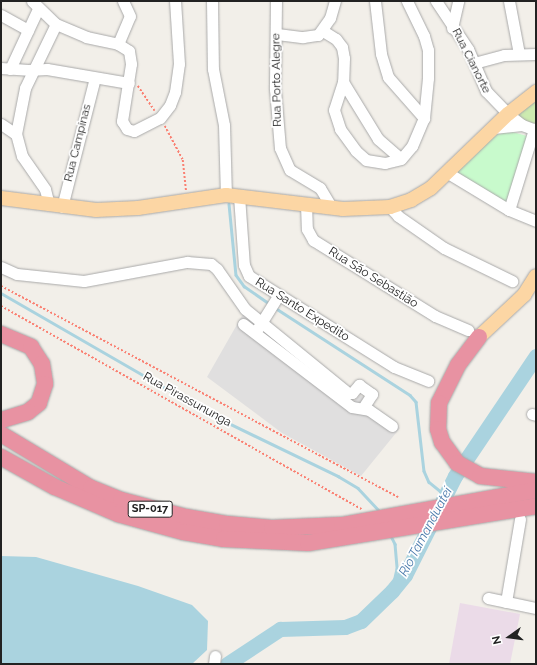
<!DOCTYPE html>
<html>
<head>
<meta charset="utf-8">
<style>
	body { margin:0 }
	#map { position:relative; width:537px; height:665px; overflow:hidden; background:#f2efe9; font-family:Raleway,sans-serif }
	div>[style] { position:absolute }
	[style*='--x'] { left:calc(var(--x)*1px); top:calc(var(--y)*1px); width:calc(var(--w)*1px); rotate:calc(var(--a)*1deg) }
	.residential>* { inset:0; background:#e0dfdf }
	.industrial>* { inset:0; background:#ebdbe8 }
	.grass>* { inset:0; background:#cdebb0 }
	.park>* { inset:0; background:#c8facc }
	.water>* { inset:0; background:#aad3df }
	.stream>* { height:2.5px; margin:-1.25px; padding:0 1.25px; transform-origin:1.25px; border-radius:1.25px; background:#aad3df }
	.river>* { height:15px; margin:-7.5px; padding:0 7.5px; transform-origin:7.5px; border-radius:7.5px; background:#aad3df }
	.path>* { height:1.5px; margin-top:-0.75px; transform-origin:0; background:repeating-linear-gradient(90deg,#fa8072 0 2px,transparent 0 4px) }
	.roads { filter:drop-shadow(0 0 1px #a9a9a9) drop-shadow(0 0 1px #a9a9a9) }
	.minor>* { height:11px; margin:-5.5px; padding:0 5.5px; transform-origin:5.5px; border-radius:5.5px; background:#fff }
	.major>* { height:14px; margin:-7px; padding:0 7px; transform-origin:7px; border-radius:7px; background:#fcd6a4 }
	.highway>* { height:16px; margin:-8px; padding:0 8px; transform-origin:8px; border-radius:8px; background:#e892a2 }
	span { translate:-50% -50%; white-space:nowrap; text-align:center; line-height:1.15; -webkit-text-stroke:3.5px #fff; paint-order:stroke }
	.shield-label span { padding:1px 3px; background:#fff; border:1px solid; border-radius:3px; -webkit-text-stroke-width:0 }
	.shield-label { font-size:11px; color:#222; font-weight:700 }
	.street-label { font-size:12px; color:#222 }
	.water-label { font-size:13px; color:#4a7aab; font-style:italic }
	.frame { position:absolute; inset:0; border:2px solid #222; pointer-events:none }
	.north { position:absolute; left:489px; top:617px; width:40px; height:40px; -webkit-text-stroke:3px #fff; paint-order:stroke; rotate:256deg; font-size:11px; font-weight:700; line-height:16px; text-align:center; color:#222 }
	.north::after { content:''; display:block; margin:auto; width:14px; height:18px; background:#222; clip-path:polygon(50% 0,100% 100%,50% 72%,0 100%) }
</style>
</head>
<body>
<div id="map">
	<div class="residential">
		<i style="clip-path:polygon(243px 314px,353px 402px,360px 395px,400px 428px,361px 476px,282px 433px,207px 377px)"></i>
	</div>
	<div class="industrial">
		<i style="clip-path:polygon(460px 603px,520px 614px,510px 664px,449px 664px)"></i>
	</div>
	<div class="grass">
		<i style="clip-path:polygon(536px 97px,536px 124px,516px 118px,521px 109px)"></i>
	</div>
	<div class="park">
		<i style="clip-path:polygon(509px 131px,527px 136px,506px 204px,455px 173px,496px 135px)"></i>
	</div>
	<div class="water">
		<i style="clip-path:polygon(1px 556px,36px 557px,138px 586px,192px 605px,208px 621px,207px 650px,192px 664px,1px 664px)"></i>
	</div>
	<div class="stream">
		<i style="--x:229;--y:204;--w:71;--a:84.4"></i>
		<i style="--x:236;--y:275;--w:14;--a:54"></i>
		<i style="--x:244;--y:286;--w:32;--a:35"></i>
		<i style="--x:1;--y:293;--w:248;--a:30"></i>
		<i style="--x:216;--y:417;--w:136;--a:25.8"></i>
		<i style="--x:338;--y:476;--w:23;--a:31"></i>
		<i style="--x:358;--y:488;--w:34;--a:47"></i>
		<i style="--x:274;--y:307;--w:162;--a:32.9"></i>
		<i style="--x:410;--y:395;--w:9;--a:49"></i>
		<i style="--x:416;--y:402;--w:69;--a:83.4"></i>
		<i style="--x:424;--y:471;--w:12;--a:66"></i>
		<i style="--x:429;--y:482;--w:21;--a:39"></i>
		<i style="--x:391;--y:536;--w:9;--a:63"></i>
		<i style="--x:395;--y:544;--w:25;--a:85"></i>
		<i style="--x:397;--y:569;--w:23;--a:103"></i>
	</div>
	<div class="river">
		<i style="--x:227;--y:664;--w:64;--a:-33.4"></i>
		<i style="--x:280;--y:629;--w:65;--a:-1.8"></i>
		<i style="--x:345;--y:627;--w:17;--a:-21"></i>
		<i style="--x:361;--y:621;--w:43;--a:-44.1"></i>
		<i style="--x:392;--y:591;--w:21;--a:-51"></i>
		<i style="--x:405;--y:575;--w:111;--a:-63.2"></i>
		<i style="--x:455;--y:476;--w:145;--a:-56"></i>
	</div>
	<div class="path">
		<i style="--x:138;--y:86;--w:30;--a:56"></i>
		<i style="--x:165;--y:126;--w:38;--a:62"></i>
		<i style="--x:183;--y:160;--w:31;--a:84"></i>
		<i style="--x:1;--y:286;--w:450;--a:28"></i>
		<i style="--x:1;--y:306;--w:414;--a:29.4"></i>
	</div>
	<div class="roads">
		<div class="minor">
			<i style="--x:32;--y:1;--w:33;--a:44"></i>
			<i style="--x:56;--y:24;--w:33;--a:23"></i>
			<i style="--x:86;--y:37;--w:33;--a:12"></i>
			<i style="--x:118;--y:44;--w:13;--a:32"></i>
			<i style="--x:129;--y:51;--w:13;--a:81"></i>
			<i style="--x:131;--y:64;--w:58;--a:99"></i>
			<i style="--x:122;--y:121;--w:9;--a:58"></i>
			<i style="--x:127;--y:129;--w:7;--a:16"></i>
			<i style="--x:134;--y:131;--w:29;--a:-27"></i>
			<i style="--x:160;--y:118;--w:16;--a:-52"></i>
			<i style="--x:170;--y:105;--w:14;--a:-69"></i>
			<i style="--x:175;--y:92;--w:28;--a:-82"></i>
			<i style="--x:179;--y:64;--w:63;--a:-93.6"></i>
			<i style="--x:212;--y:1;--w:68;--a:89.2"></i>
			<i style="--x:213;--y:69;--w:57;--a:78.9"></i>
			<i style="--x:224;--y:125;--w:70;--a:88.4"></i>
			<i style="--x:276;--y:1;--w:88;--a:90.7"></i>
			<i style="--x:275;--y:89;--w:59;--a:85.2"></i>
			<i style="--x:280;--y:148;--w:24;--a:66"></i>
			<i style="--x:290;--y:170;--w:35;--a:31"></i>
			<i style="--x:320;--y:188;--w:23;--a:59"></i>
			<i style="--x:375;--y:1;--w:53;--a:83.5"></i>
			<i style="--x:381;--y:54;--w:24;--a:73"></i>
			<i style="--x:388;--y:77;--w:55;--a:48.7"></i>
			<i style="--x:436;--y:1;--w:58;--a:56.3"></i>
			<i style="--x:468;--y:49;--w:46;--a:66.8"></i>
			<i style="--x:486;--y:91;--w:32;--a:46"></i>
			<i style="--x:508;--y:114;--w:18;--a:38"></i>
			<i style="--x:522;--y:125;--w:15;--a:20"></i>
			<i style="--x:509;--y:1;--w:54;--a:79.3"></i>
			<i style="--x:1;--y:15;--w:31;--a:29"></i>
			<i style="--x:452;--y:28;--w:28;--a:-77"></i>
			<i style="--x:323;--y:31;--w:15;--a:32"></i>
			<i style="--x:336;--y:39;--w:10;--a:53"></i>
			<i style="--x:342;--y:47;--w:11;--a:80"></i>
			<i style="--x:344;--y:58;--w:24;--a:92"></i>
			<i style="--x:343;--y:82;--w:29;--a:108"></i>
			<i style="--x:334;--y:110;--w:20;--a:72"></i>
			<i style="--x:340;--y:129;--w:27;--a:54"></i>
			<i style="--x:356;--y:151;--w:13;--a:42"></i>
			<i style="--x:366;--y:160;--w:19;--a:9"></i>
			<i style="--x:385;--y:163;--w:16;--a:-14"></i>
			<i style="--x:401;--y:159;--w:17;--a:-50"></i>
			<i style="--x:412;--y:146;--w:30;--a:-67"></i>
			<i style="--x:424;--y:118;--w:40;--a:-84.3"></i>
			<i style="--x:428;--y:78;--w:28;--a:-90"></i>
			<i style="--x:428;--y:50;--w:15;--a:-106"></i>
			<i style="--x:424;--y:36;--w:39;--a:-116"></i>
			<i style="--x:277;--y:34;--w:26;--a:7"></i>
			<i style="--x:303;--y:37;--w:15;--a:-8"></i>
			<i style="--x:318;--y:35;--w:21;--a:-55"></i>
			<i style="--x:330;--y:18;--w:18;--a:-74"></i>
			<i style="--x:118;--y:44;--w:30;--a:-67"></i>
			<i style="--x:130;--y:16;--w:17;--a:-115"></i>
			<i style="--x:474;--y:63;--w:31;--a:-15"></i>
			<i style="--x:504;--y:55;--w:32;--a:-2"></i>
			<i style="--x:1;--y:68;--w:27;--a:4"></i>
			<i style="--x:28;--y:70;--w:19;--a:-3"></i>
			<i style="--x:47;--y:69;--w:83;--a:9.7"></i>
			<i style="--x:10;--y:69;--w:66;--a:-65"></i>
			<i style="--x:343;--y:82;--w:67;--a:58.4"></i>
			<i style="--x:378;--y:139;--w:30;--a:41"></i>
			<i style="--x:1;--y:124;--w:18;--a:34"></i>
			<i style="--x:493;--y:128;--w:29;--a:-6"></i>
			<i style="--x:448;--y:173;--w:71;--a:31.2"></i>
			<i style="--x:509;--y:210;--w:29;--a:22"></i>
			<i style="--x:239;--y:196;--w:69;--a:85.9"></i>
			<i style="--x:244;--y:265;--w:12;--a:66"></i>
			<i style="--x:249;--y:276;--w:171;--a:32.1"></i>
			<i style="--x:394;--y:367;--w:37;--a:22"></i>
			<i style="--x:306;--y:204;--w:25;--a:88"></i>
			<i style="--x:307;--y:229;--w:13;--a:61"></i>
			<i style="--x:313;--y:240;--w:144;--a:31.9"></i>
			<i style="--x:435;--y:316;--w:36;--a:23"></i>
			<i style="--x:49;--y:205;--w:16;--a:-104"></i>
			<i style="--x:45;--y:189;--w:40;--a:-124.9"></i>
			<i style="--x:22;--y:156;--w:23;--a:-105"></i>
			<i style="--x:16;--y:134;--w:47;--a:-78.9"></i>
			<i style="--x:25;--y:88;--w:71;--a:-64.2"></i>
			<i style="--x:62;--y:207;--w:133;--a:-75.7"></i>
			<i style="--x:390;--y:207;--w:12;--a:48"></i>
			<i style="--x:398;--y:216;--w:56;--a:34.8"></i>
			<i style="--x:444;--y:248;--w:76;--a:25.9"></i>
			<i style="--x:509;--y:210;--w:85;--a:-72.8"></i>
			<i style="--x:1;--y:267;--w:17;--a:24"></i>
			<i style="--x:17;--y:274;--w:67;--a:6"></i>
			<i style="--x:84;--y:281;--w:105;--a:-10.5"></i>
			<i style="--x:187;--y:262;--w:24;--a:5"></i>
			<i style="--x:211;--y:264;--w:8;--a:40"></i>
			<i style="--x:217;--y:269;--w:49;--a:55"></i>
			<i style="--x:245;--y:309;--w:133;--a:39.2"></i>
			<i style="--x:348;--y:393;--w:4;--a:0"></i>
			<i style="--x:352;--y:393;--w:11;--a:-49"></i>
			<i style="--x:359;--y:385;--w:16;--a:35"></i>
			<i style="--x:372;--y:394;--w:17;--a:123"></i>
			<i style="--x:243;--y:324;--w:137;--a:37.3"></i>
			<i style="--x:352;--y:407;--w:17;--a:10"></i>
			<i style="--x:369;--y:410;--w:28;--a:35"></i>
			<i style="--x:258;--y:328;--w:39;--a:-58"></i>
			<i style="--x:532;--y:414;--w:4;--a:14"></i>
			<i style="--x:488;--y:598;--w:49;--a:11.8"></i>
			<i style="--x:506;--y:602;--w:84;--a:-80.4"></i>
			<i style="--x:214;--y:664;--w:8;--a:-83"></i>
		</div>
		<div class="major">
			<i style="--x:1;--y:198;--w:96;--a:7.2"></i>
			<i style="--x:96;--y:210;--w:42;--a:-2.7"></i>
			<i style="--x:138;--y:208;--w:89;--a:-8.4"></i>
			<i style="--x:226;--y:195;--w:118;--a:6.8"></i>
			<i style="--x:343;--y:209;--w:47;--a:-2.4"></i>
			<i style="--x:390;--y:207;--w:22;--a:-18"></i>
			<i style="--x:411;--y:200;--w:23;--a:-31"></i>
			<i style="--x:431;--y:188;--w:107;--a:-43.9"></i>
			<i style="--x:508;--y:114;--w:36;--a:-38"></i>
			<i style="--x:479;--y:337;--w:62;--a:-43"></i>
			<i style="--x:524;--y:295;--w:22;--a:-58"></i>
		</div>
		<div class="highway">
			<i style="--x:1;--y:334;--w:33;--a:23"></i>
			<i style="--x:31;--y:347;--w:20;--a:57"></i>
			<i style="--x:42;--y:364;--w:20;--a:81"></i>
			<i style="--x:45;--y:384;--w:20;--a:108"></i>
			<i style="--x:39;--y:403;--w:14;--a:141"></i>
			<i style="--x:28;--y:412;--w:28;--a:163"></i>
			<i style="--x:479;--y:337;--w:35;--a:127"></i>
			<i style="--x:458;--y:365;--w:42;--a:116.6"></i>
			<i style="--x:439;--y:403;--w:26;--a:92"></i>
			<i style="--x:438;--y:429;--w:14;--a:73"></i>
			<i style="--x:442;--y:442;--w:26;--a:54"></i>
			<i style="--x:457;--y:463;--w:26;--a:29"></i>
			<i style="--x:480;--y:476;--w:56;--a:6.1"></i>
			<i style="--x:1;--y:434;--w:105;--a:31"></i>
			<i style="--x:91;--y:488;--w:32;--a:22"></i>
			<i style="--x:121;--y:500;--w:67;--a:14.7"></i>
			<i style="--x:186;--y:517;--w:42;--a:9.7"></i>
			<i style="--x:227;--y:524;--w:45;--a:5.1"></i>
			<i style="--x:272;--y:528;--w:70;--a:-2.5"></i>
			<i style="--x:342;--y:525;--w:197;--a:-10.2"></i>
			<i style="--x:1;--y:457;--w:62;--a:29.1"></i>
			<i style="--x:55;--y:487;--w:69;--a:23.2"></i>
			<i style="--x:118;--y:514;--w:68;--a:15.3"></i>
			<i style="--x:184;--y:532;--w:41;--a:9.9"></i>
			<i style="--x:224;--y:539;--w:84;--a:2.7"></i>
			<i style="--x:308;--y:543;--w:231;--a:-9.2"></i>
		</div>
	</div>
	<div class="shield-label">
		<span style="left:150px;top:509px">SP-017</span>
	</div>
	<div class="street-label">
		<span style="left:471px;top:61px;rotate:63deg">Rua Cianorte</span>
		<span style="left:277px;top:80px;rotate:-91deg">Rua Porto Alegre</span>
		<span style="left:78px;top:143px;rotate:-76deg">Rua Campinas</span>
		<span style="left:373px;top:278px;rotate:32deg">Rua São Sebastião</span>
		<span style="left:302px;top:310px;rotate:32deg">Rua Santo Expedito</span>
		<span style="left:187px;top:400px;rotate:29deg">Rua Pirassununga</span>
	</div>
	<div class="water-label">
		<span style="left:426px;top:532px;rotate:-62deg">Rio Tamanduateí</span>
	</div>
	<div class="frame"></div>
	<div class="north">N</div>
</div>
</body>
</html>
